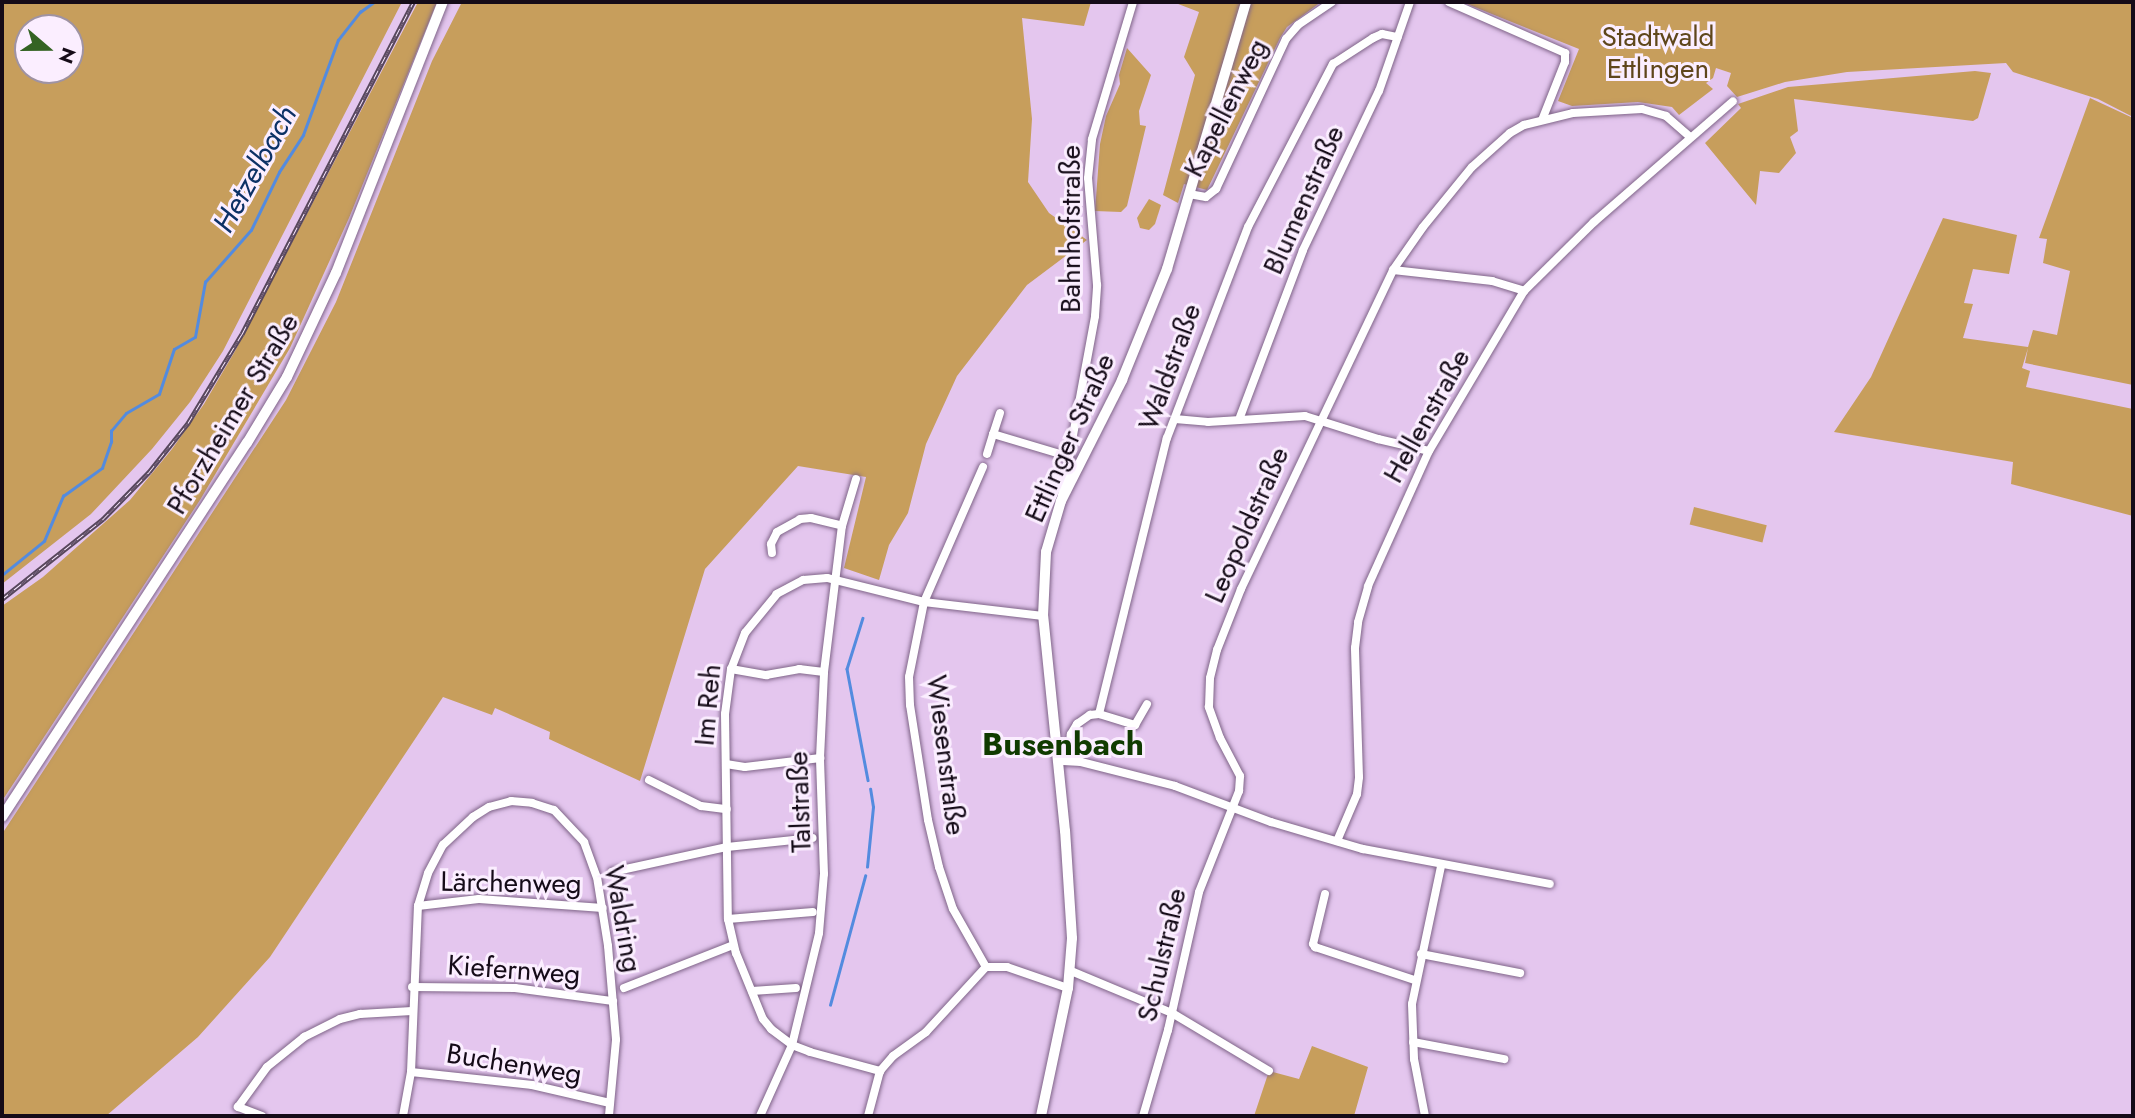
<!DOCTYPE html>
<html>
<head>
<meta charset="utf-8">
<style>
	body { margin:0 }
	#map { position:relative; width:2135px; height:1118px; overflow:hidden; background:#e4c6ee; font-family:Jost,sans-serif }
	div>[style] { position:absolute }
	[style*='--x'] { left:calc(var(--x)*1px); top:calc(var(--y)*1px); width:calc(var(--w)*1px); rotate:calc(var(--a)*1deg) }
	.green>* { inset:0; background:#c79e5c; transform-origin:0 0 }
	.stream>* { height:2.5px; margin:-1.25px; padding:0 1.25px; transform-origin:1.25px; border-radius:1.25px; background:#538bdf }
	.roads { filter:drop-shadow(0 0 2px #7f6488) drop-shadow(0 0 2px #7f6488) }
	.street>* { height:8px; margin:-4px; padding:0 4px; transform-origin:4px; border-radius:4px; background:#fff }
	.secondary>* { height:10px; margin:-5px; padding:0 5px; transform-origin:5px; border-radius:5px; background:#fff }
	.rail>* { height:5px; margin-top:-2.5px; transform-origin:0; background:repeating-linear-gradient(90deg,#fbeeff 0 8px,#57475c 0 16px); box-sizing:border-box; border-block:2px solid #57475c }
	span { translate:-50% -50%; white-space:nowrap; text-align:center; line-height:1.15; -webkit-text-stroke:6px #fbeeff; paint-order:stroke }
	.park-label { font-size:28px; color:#5f461b }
	.street-label { font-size:28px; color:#150b18 }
	.water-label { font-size:30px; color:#0c3166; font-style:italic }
	.quarter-label { font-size:32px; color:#103b00; font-weight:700 }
	.frame { position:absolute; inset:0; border:4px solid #150b18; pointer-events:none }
	.north { position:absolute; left:14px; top:14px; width:70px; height:70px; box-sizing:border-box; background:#fbeeff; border:2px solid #9f93a3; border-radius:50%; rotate:110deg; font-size:19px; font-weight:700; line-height:28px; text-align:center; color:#150b18 }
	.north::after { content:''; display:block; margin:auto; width:24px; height:32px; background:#346323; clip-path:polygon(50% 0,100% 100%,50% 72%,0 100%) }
</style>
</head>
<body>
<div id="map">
	<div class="green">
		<i style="clip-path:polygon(evenodd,2px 2px,402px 2px,223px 351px,190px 402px,152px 449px,91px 514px,2px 584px,2px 2px,28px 28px,70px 28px,70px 70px,28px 70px,28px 28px)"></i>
		<i style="clip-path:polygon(418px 2px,437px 2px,349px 218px,290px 348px,200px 500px,2px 801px,2px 606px,43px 577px,130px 500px,172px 449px,204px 404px,235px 351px)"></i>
		<i style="clip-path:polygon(462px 2px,1091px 2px,1084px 26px,1022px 18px,1032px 119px,1028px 182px,1049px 213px,1087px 240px,1027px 285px,957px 376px,926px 444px,908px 513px,889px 545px,879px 580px,844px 568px,866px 477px,798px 466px,705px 569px,640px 781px,549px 739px,550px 732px,495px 708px,492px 715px,443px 697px,270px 957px,198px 1037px,106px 1116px,2px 1116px,2px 834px,286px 400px,336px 302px,432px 61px)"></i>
		<i style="clip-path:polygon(1173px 2px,1321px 2px,1287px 27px,1280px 38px,1207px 190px,1184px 184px,1178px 203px,1163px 195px,1195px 75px,1184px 57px,1199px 12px)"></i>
		<i style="clip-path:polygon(1462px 2px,2133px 2px,2133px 117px,2098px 99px,2013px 72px,2006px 63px,1847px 72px,1785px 82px,1737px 97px,1727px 86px,1731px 73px,1716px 68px,1713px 78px,1706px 83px,1713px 89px,1679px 115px,1672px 107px,1638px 102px,1572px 106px,1558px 101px,1579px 49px)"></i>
		<i style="clip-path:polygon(1127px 48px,1151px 75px,1139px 111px,1140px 125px,1146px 126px,1127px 206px,1121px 212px,1095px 211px,1100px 144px,1106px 116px,1120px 84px,1119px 75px)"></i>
		<i style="clip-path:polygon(1975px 71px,1991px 73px,1978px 118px,1973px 121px,1794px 99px,1798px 131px,1790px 137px,1796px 153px,1779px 173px,1760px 171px,1756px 205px,1705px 143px,1741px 108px,1738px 104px,1788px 87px)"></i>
		<i style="clip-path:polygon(2090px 98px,2133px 118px,2133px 385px,2025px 363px,2028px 348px,2022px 368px,2030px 371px,2026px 387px,2133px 409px,2133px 516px,2011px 484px,2013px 462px,1834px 432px,1871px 377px,1943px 218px,2017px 235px,2009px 274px,1973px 269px,1964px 303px,1973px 304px,1963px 338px,2028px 347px,2033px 330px,2057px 335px,2070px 271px,2043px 263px,2047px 239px,2039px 238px)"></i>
		<i style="clip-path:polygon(1149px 199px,1161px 205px,1155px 224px,1149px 230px,1140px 228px,1137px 218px)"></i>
		<i style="left:1694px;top:507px;width:75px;height:18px;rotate:14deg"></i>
		<i style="clip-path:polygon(1312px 1046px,1368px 1067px,1354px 1116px,1254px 1116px,1269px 1071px,1299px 1079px)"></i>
	</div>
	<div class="stream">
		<i style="--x:2;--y:575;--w:54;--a:-39"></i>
		<i style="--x:44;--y:541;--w:49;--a:-67.1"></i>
		<i style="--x:63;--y:496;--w:48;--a:-35.7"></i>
		<i style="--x:102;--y:468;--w:28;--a:-71"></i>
		<i style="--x:111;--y:442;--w:11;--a:-90"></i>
		<i style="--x:111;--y:431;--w:23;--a:-50"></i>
		<i style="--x:126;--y:413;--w:38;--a:-30"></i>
		<i style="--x:159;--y:394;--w:47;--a:-71.6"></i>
		<i style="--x:174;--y:349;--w:24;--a:-30"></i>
		<i style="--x:195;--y:337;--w:56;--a:-79.7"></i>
		<i style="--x:205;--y:282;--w:69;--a:-48.5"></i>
		<i style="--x:251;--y:230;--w:64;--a:-64.2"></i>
		<i style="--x:279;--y:172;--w:44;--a:-57"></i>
		<i style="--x:303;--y:135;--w:101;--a:-69.8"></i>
		<i style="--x:338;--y:40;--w:36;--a:-52"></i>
		<i style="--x:360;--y:12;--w:17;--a:-36"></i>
		<i style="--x:863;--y:618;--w:53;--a:107.4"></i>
		<i style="--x:847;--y:669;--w:113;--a:79.3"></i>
		<i style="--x:867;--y:867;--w:60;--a:-84.3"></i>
		<i style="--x:873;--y:807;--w:18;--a:-99"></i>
		<i style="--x:830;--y:1005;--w:134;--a:-74.8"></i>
	</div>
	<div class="roads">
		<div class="street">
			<i style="--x:1449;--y:2;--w:127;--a:23.7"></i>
			<i style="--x:1565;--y:53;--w:9;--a:90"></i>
			<i style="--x:1565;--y:62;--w:62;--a:111.6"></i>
			<i style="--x:1189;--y:194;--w:17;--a:10"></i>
			<i style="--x:1206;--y:197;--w:13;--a:-39"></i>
			<i style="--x:1216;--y:189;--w:166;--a:-65"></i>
			<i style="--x:1286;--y:39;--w:18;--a:-49"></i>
			<i style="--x:1298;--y:25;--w:41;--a:-34.1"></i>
			<i style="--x:1393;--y:270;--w:100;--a:6.3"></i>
			<i style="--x:1492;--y:281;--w:34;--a:17"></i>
			<i style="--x:1000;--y:413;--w:22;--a:108"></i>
			<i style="--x:993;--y:434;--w:77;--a:16.6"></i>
			<i style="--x:1240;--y:417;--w:178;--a:-69.3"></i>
			<i style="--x:1303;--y:250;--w:176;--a:-64.5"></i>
			<i style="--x:1379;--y:91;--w:94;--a:-70.8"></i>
			<i style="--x:1175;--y:419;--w:33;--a:5"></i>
			<i style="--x:1208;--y:422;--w:97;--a:-3.5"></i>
			<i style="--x:1305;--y:416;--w:77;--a:17.5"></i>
			<i style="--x:1378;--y:439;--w:52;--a:13.2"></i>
			<i style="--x:987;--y:454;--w:21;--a:-73"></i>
			<i style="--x:983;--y:467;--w:147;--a:113.6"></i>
			<i style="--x:924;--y:602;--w:76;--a:101.3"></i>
			<i style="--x:909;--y:677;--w:28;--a:88"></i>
			<i style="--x:910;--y:705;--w:116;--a:81.1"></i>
			<i style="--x:928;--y:820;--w:48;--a:76.8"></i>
			<i style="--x:939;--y:867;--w:44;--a:71.6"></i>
			<i style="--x:953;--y:909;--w:67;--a:60.4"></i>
			<i style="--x:1061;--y:500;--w:187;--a:-79.5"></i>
			<i style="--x:1095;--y:316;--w:31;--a:-86"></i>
			<i style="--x:1097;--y:285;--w:107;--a:-94.8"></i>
			<i style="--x:1088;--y:178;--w:39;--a:-84"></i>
			<i style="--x:1092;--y:139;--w:143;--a:-73.3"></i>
			<i style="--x:772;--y:553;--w:9;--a:-96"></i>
			<i style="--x:771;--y:544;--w:13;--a:-63"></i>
			<i style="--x:777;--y:532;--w:26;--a:-29"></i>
			<i style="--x:800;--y:519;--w:11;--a:-5"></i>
			<i style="--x:811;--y:518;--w:32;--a:14"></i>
			<i style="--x:1043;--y:616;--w:120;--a:-173.3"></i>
			<i style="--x:924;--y:602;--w:100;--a:-166.1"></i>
			<i style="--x:827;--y:578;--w:24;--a:175"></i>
			<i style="--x:803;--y:580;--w:30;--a:152"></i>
			<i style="--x:777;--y:594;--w:50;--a:129.4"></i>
			<i style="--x:745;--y:633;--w:39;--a:111"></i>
			<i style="--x:731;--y:669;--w:45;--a:97.6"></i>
			<i style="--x:725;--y:714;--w:205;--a:89.2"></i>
			<i style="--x:728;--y:919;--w:35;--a:77"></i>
			<i style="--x:736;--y:953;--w:71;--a:67.8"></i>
			<i style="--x:763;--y:1019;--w:13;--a:51"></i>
			<i style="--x:771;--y:1029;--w:26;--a:37"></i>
			<i style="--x:792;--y:1045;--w:19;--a:21"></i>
			<i style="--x:810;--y:1052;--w:73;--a:15.2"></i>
			<i style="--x:880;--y:1071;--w:20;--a:-49"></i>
			<i style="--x:893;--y:1056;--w:41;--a:-36"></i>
			<i style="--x:926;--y:1032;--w:88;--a:-47.3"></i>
			<i style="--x:986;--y:967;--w:21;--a:0"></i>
			<i style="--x:1007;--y:967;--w:65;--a:19"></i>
			<i style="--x:731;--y:669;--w:36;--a:10"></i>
			<i style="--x:766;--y:675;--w:34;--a:-10"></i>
			<i style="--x:799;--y:669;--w:25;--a:7"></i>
			<i style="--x:1099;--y:714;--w:38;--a:17"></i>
			<i style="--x:1135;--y:725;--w:24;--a:-60"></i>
			<i style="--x:1063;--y:761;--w:18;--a:3"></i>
			<i style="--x:1081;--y:762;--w:97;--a:14.3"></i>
			<i style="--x:1175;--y:786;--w:103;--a:20.6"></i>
			<i style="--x:1271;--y:822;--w:96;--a:16.4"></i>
			<i style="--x:1363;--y:849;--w:190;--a:10.6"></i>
			<i style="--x:1068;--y:761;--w:27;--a:-84"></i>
			<i style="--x:1071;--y:734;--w:12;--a:-59"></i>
			<i style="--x:1077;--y:724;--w:16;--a:-35"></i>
			<i style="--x:1090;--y:715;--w:9;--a:-6"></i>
			<i style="--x:1099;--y:714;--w:284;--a:-76.2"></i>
			<i style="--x:1167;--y:438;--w:226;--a:-69"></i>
			<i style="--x:1248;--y:227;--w:184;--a:-62.5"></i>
			<i style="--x:1333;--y:64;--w:48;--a:-33"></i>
			<i style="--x:1373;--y:38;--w:10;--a:-24"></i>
			<i style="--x:1382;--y:34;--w:16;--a:11"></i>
			<i style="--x:726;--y:764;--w:19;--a:9"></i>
			<i style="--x:745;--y:767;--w:76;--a:-6.8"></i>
			<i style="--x:649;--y:780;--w:58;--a:26.6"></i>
			<i style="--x:701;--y:806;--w:26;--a:7"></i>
			<i style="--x:1337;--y:841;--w:51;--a:-66.9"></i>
			<i style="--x:1357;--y:794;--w:17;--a:-83"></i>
			<i style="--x:1359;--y:777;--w:129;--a:-91.8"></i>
			<i style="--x:1355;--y:648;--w:26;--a:-83"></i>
			<i style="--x:1358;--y:622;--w:37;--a:-74"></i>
			<i style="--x:1368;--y:586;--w:148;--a:-65.7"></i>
			<i style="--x:1429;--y:451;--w:186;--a:-59.3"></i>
			<i style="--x:1524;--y:291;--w:98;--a:-44.6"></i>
			<i style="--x:1594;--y:222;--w:184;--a:-41"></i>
			<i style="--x:612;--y:872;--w:118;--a:-12.3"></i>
			<i style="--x:727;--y:847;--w:86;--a:-6"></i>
			<i style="--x:1325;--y:894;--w:51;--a:103.5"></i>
			<i style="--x:1313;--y:944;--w:4;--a:56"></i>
			<i style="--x:1315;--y:947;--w:104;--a:18.4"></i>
			<i style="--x:418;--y:906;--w:61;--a:-6.5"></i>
			<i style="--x:479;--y:899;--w:124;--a:4.2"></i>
			<i style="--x:728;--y:919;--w:85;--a:-4.7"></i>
			<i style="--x:1421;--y:954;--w:101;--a:10.9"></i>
			<i style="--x:1071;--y:971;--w:109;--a:22.6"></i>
			<i style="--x:1172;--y:1013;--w:113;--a:30.9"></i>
			<i style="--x:412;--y:987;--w:103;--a:0.6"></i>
			<i style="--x:515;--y:988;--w:99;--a:7.6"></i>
			<i style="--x:624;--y:988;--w:117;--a:-21.5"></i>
			<i style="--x:752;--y:991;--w:44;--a:-3.9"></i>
			<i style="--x:1413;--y:1042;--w:93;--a:10.6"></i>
			<i style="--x:411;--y:1072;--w:122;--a:6.1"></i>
			<i style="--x:532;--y:1085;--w:80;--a:13"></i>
			<i style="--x:262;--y:1116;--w:26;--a:-159"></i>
			<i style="--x:238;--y:1107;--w:49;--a:-54.1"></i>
			<i style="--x:267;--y:1067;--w:48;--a:-39"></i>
			<i style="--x:304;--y:1037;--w:40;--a:-26.6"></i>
			<i style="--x:340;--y:1019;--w:21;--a:-14"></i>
			<i style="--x:360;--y:1014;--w:52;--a:-3.3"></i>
			<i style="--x:403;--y:1116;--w:45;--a:-79.7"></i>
			<i style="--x:411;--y:1072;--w:166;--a:-87.6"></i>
			<i style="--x:418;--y:906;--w:34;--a:-73"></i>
			<i style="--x:428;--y:873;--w:32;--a:-62"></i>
			<i style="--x:443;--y:845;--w:41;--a:-43"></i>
			<i style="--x:473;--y:817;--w:19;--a:-32"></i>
			<i style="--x:489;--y:807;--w:23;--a:-15"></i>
			<i style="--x:511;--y:801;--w:21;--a:5"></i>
			<i style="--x:532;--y:803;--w:23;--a:18"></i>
			<i style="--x:554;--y:810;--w:44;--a:46.8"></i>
			<i style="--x:584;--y:842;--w:37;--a:70"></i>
			<i style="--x:597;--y:877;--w:70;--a:80.9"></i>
			<i style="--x:608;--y:946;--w:94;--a:85.1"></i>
			<i style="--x:616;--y:1040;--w:76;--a:95.3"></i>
			<i style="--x:760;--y:1116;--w:78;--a:-65.7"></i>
			<i style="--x:792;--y:1045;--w:115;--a:-76.4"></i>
			<i style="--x:819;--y:933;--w:59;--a:-85.2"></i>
			<i style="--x:824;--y:874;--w:116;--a:-92"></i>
			<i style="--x:820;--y:758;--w:86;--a:-87.3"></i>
			<i style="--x:824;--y:672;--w:147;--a:-83"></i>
			<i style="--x:842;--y:526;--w:49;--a:-73.4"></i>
			<i style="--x:868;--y:1116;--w:47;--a:-75.1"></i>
			<i style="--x:1143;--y:1116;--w:90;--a:-73.8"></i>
			<i style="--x:1168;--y:1030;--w:141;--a:-77.3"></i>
			<i style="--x:1199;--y:892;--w:109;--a:-68.4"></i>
			<i style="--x:1239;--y:791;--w:15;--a:-86"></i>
			<i style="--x:1240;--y:776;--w:43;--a:-117.8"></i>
			<i style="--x:1220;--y:738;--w:33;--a:-110"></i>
			<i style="--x:1209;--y:707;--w:29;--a:-88"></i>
			<i style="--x:1210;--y:678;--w:29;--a:-76"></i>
			<i style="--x:1217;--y:650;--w:66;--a:-68.5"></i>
			<i style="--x:1241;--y:589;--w:353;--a:-64.5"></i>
			<i style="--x:1393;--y:270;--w:52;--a:-55.1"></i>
			<i style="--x:1423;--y:227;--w:77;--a:-50.8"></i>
			<i style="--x:1472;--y:167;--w:51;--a:-41.8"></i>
			<i style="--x:1510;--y:133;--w:16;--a:-30"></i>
			<i style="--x:1524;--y:125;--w:50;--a:-13.8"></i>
			<i style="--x:1573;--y:113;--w:69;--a:-3.3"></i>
			<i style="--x:1642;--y:109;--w:25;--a:16"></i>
			<i style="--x:1666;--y:116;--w:32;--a:41"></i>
			<i style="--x:1425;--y:1116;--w:58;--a:-100.9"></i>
			<i style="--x:1414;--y:1059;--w:55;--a:-92.1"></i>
			<i style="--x:1412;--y:1004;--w:141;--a:-78.1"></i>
		</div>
		<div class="secondary">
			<i style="--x:2;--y:817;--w:447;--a:-56.8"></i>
			<i style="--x:247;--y:443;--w:77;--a:-58.8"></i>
			<i style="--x:287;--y:377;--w:115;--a:-64.8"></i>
			<i style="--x:336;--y:273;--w:291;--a:-68.5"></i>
			<i style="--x:1041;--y:1116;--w:131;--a:-78.1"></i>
			<i style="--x:1068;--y:988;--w:50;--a:-85.4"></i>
			<i style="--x:1072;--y:938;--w:107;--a:-93.7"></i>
			<i style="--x:1065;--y:831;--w:216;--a:-95.8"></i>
			<i style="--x:1043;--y:616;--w:64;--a:-87.3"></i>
			<i style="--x:1046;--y:552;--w:53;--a:-73.6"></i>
			<i style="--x:1061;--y:501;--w:136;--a:-63.2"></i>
			<i style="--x:1122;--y:380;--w:120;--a:-67.9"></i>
			<i style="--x:1167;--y:269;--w:278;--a:-73.5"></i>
		</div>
	</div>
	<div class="rail">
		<i style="--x:2;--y:599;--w:129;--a:-38.4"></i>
		<i style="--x:103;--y:519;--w:66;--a:-45.6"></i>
		<i style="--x:149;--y:472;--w:63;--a:-51.5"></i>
		<i style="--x:188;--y:423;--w:104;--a:-58.8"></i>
		<i style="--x:242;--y:334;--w:373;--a:-62.7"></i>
	</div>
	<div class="park-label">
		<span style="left:1658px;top:53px">Stadtwald<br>Ettlingen</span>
	</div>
	<div class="street-label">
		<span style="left:1226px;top:108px;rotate:-63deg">Kapellenweg</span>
		<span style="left:1304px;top:200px;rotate:-66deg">Blumenstraße</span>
		<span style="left:1071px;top:229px;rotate:-90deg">Bahnhofstraße</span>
		<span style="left:1170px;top:367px;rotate:-70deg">Waldstraße</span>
		<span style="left:233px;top:414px;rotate:-59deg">Pforzheimer Straße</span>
		<span style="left:1427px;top:416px;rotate:-61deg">Hellenstraße</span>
		<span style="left:1070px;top:438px;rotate:-66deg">Ettlinger Straße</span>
		<span style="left:1247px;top:525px;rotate:-66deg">Leopoldstraße</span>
		<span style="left:708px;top:705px;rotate:-85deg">Im Reh</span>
		<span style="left:946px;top:755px;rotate:83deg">Wiesenstraße</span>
		<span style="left:800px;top:802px;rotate:-92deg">Talstraße</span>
		<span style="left:511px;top:883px;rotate:1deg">Lärchenweg</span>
		<span style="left:623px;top:919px;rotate:80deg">Waldring</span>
		<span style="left:1162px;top:955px;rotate:-77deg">Schulstraße</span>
		<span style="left:514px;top:970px;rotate:4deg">Kiefernweg</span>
		<span style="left:514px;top:1064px;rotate:9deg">Buchenweg</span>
	</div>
	<div class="water-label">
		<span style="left:255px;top:169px;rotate:-61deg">Hetzelbach</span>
	</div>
	<div class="quarter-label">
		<span style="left:1063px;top:744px">Busenbach</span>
	</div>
	<div class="frame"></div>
	<div class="north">N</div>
</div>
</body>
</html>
